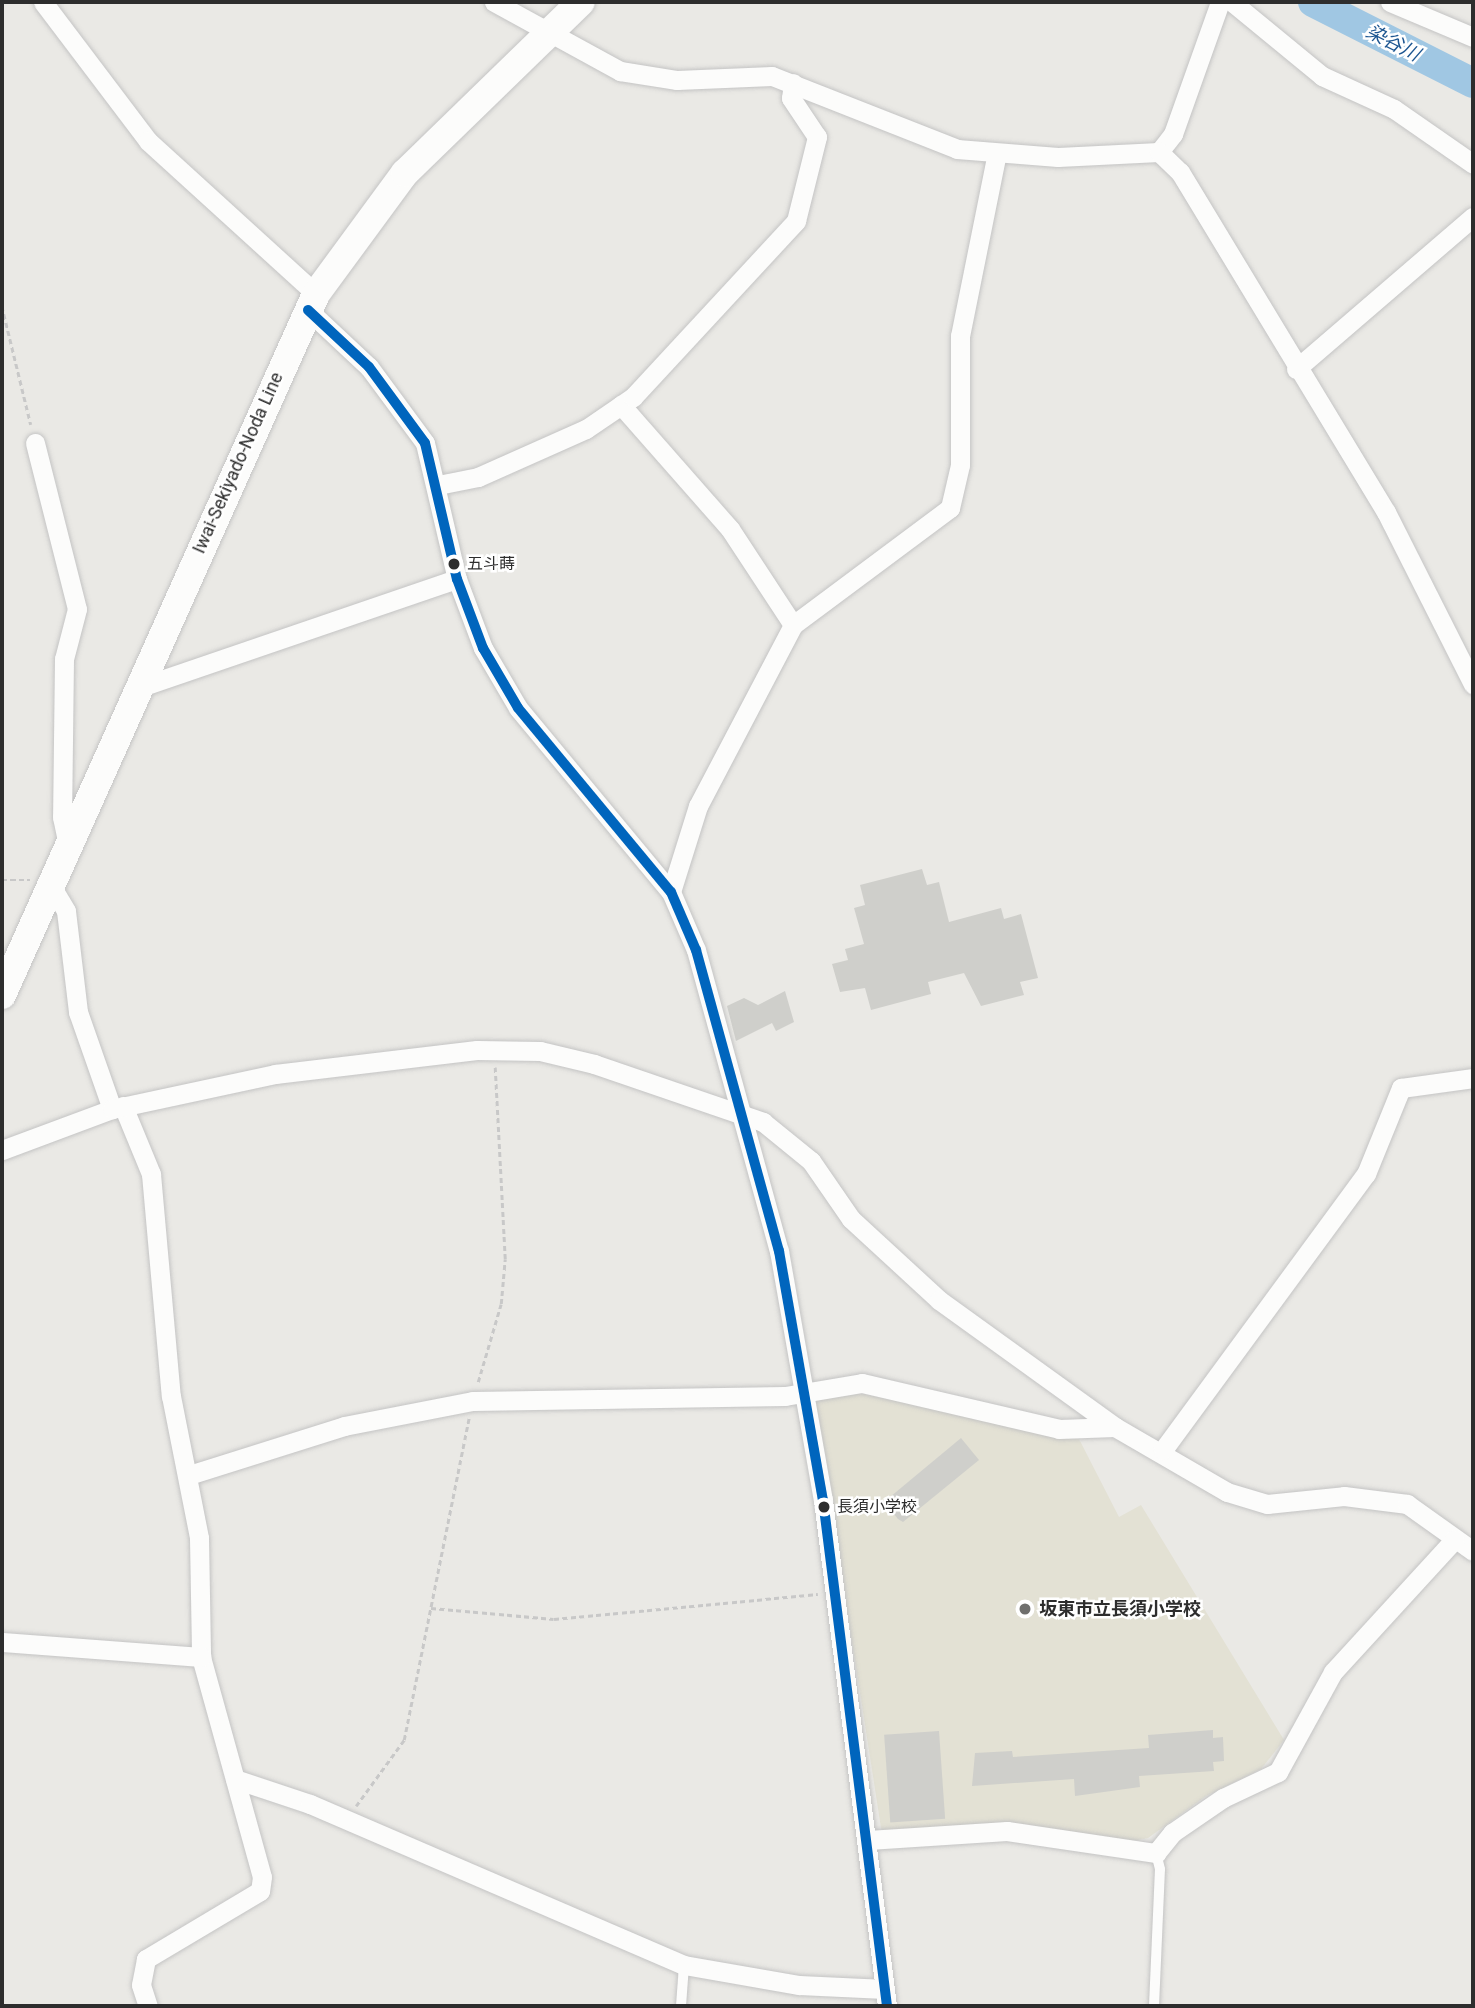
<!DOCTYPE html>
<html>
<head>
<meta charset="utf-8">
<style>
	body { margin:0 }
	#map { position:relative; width:1475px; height:2008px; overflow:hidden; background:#eae9e5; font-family:Roboto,"Noto Sans JP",sans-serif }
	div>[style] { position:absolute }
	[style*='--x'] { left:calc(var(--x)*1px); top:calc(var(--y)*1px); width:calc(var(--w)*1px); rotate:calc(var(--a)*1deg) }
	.education>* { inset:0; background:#e3e1d4 }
	.river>* { height:30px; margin:-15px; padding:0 15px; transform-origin:15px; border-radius:15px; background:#a0c7e3 }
	.building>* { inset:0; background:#cfcfcb; transform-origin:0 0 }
	.path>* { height:2.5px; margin-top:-1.25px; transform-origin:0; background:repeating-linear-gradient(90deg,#c8c8c8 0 5px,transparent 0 8.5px) }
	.roads { filter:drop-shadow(0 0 2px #c4c4c4) drop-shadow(0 0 2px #c4c4c4) }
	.service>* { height:10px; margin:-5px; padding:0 5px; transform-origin:5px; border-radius:5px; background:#fcfcfb }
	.minor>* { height:19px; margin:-9.5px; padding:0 9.5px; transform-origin:9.5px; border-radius:9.5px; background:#fcfcfb }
	.secondary>* { height:28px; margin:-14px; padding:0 14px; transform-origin:14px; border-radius:14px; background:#fcfcfb }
	.bus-1>* { height:10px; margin:-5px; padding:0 5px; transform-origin:5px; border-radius:5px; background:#0065bd }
	.dots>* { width:19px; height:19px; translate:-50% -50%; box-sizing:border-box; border:4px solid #fff; border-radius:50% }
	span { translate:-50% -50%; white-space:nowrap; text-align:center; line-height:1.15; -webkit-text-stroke:5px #fff; paint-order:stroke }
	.bus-label { font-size:16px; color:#2d2d2d }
	.left { translate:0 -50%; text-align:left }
	.street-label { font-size:18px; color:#2d2d2d }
	.poi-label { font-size:18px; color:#2d2d2d; font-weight:700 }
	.water-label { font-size:19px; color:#1d5691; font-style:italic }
	.frame { position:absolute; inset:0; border:4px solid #2d2d2d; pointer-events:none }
</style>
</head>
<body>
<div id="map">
	<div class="education">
		<i style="clip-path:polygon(864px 1394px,1079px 1439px,1119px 1517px,1141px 1505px,1284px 1740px,1261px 1769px,1206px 1796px,1148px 1838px,1107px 1846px,882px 1834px,815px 1404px,822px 1395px)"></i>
	</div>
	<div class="river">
		<i style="--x:1313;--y:2;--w:179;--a:26.9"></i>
	</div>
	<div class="building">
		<i style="clip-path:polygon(922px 869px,927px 885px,939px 882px,949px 922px,1001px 908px,1004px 919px,1021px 914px,1038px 978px,1020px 982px,1024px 995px,981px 1006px,964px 973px,928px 982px,931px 994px,871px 1010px,865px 988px,840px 992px,832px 964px,848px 960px,845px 949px,864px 944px,854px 908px,865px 905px,860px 885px)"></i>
		<i style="clip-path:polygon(785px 991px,794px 1022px,776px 1031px,772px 1023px,736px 1041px,727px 1006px,744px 998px,758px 1005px)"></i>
		<i style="clip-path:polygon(961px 1438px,979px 1460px,903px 1522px,898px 1519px,884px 1502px)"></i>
		<i style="clip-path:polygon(1213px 1730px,1213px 1738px,1223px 1737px,1224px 1761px,1213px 1762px,1214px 1771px,1139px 1776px,1140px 1787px,1075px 1796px,1074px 1779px,972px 1786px,975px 1753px,1012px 1751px,1013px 1757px,1149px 1748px,1148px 1735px)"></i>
		<i style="left:939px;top:1731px;width:88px;height:55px;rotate:86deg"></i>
	</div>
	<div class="path">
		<i style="--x:2;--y:306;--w:122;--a:76.3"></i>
		<i style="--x:2;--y:880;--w:28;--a:0"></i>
		<i style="--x:478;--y:1382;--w:81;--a:-73.6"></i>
		<i style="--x:501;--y:1304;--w:45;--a:-84.9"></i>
		<i style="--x:505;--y:1259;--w:192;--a:-93"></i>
		<i style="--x:431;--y:1608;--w:123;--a:5.1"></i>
		<i style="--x:554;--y:1619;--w:265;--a:-5.4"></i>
		<i style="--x:356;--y:1806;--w:82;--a:-54"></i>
		<i style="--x:404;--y:1740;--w:328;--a:-78.6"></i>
	</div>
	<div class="roads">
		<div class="service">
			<i style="--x:681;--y:2006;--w:41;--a:-85.8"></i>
			<i style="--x:1154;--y:2006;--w:137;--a:-87.5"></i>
			<i style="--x:1160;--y:1869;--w:16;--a:-104"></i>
		</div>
		<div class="minor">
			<i style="--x:43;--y:2;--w:174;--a:52.9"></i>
			<i style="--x:148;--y:141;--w:227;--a:42.3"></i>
			<i style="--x:494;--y:2;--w:144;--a:28.7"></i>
			<i style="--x:620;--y:71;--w:58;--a:9"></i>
			<i style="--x:677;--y:80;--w:95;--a:-2.4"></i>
			<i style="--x:772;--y:76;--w:199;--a:21.5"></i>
			<i style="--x:957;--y:149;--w:101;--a:4.5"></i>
			<i style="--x:1058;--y:157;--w:101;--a:-2.8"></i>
			<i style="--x:1159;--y:152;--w:23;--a:-52"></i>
			<i style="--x:1173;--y:134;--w:140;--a:-70.4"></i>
			<i style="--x:1232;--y:2;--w:117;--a:39.4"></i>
			<i style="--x:1322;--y:76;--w:79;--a:24.6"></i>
			<i style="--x:1394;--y:109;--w:96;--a:34.8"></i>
			<i style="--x:1390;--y:2;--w:90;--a:22.9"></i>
			<i style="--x:1159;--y:152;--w:29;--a:44"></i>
			<i style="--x:1180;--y:172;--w:398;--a:58.8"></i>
			<i style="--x:1386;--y:512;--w:193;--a:63.2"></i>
			<i style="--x:308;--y:310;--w:83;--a:43.1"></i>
			<i style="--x:369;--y:367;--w:94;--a:53.6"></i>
			<i style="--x:425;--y:443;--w:140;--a:76.8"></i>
			<i style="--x:457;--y:579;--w:74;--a:69.4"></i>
			<i style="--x:483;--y:648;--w:69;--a:59.7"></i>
			<i style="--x:518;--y:708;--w:239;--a:50.3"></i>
			<i style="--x:671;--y:892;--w:63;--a:66.7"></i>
			<i style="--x:696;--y:950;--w:312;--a:74.6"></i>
			<i style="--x:779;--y:1251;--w:253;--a:80"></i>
			<i style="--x:823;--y:1500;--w:510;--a:82.79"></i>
			<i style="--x:1296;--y:369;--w:233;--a:-40.7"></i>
			<i style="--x:621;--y:405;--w:165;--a:48.7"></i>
			<i style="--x:730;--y:529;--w:115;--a:56.7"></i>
			<i style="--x:35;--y:443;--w:171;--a:75.8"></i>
			<i style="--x:77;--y:609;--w:52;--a:104.6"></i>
			<i style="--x:64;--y:659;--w:158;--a:90.7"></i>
			<i style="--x:62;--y:817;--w:30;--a:78"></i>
			<i style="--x:438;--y:485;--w:41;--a:-11.3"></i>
			<i style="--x:478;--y:477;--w:118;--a:-24"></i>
			<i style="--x:586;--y:429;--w:57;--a:-34.2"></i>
			<i style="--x:633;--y:397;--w:240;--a:-47.2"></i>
			<i style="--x:796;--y:221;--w:87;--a:-76"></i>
			<i style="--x:817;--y:137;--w:47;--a:-123.7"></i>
			<i style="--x:791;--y:98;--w:15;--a:-82"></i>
			<i style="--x:138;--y:688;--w:337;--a:-18.9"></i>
			<i style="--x:50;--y:884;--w:31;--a:59"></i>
			<i style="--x:66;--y:911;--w:102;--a:83.2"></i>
			<i style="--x:78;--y:1012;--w:103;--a:70.7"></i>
			<i style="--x:671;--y:892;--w:90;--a:-72.6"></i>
			<i style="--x:698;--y:806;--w:204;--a:-62.3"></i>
			<i style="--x:793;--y:625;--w:196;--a:-36.7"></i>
			<i style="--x:950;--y:508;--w:44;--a:-76.9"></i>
			<i style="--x:960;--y:465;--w:129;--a:-90"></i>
			<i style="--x:960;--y:336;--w:183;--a:-78.6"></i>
			<i style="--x:123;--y:1106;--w:74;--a:67.6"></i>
			<i style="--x:151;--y:1174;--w:223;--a:84.9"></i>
			<i style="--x:171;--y:1396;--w:145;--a:78.8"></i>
			<i style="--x:199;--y:1538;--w:119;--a:89"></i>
			<i style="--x:201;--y:1657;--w:228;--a:74.5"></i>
			<i style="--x:262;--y:1877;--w:14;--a:98"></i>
			<i style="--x:260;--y:1891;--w:133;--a:149.2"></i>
			<i style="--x:146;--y:1959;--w:26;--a:101"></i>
			<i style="--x:141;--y:1985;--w:22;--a:72"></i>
			<i style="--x:2;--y:1150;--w:117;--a:-20.4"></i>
			<i style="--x:112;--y:1109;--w:167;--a:-12.1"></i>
			<i style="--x:275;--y:1074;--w:203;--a:-6.8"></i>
			<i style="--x:477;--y:1050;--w:63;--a:0.9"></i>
			<i style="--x:540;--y:1051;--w:56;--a:13.5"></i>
			<i style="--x:594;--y:1064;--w:179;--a:18.9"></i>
			<i style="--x:763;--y:1122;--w:62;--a:39.1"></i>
			<i style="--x:811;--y:1161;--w:70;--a:55.4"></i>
			<i style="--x:851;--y:1219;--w:120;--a:42.6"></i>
			<i style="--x:939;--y:1300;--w:217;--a:35.8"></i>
			<i style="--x:1115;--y:1427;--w:129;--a:30.1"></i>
			<i style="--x:1227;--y:1492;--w:42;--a:16.7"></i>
			<i style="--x:1267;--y:1504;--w:77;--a:-5.9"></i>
			<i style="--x:1344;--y:1496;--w:64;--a:7.2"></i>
			<i style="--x:1407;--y:1504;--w:81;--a:35.5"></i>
			<i style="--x:1163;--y:1450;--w:343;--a:-53.7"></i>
			<i style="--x:1366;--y:1174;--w:93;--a:-67.9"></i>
			<i style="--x:1401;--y:1088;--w:73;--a:-7.9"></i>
			<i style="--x:189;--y:1475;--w:163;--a:-17.5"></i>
			<i style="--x:344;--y:1426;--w:131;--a:-11"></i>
			<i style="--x:473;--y:1401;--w:312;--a:-0.9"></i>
			<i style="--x:785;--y:1396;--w:78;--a:-9.6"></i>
			<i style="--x:862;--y:1383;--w:202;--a:13.1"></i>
			<i style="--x:1059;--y:1429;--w:56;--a:-2"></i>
			<i style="--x:2;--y:1642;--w:200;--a:4.3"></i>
			<i style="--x:235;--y:1779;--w:79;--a:18.4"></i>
			<i style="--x:310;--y:1804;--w:407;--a:23.3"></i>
			<i style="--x:684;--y:1965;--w:117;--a:9.9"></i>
			<i style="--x:799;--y:1985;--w:86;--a:2.7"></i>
			<i style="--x:868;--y:1840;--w:139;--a:-3.7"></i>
			<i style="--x:1007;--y:1831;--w:151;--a:8.4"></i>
			<i style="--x:1156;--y:1853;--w:26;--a:-51"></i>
			<i style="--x:1172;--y:1833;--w:62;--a:-34.5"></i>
			<i style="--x:1223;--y:1798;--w:61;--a:-25.3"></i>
			<i style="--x:1278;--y:1772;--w:114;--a:-61.2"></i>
			<i style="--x:1333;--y:1672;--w:180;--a:-47.5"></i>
		</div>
		<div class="secondary">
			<i style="--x:2;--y:995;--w:768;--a:-65.87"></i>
			<i style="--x:316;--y:294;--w:150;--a:-53.7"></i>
			<i style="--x:405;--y:173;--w:245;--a:-44.2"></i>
		</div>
	</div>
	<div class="bus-1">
		<i style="--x:308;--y:310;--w:83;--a:43.1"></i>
		<i style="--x:369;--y:367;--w:94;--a:53.6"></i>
		<i style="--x:425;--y:443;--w:140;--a:76.8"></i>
		<i style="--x:457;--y:579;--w:74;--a:69.4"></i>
		<i style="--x:483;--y:648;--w:69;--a:59.7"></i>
		<i style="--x:518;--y:708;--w:239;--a:50.3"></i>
		<i style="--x:671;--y:892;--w:63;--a:66.7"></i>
		<i style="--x:696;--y:950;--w:312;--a:74.6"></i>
		<i style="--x:779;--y:1251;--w:253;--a:80"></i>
		<i style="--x:823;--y:1500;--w:510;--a:82.79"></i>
	</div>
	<div class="dots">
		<i style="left:454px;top:564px;background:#2d2d2d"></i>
		<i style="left:824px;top:1507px;background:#2d2d2d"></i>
		<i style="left:1025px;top:1609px;background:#6f6f6d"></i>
	</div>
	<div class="bus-label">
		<span class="left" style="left:467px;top:564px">五斗蒔</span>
		<span class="left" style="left:837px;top:1507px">長須小学校</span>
	</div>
	<div class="street-label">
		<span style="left:238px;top:463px;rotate:-66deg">Iwai-Sekiyado-Noda Line</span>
	</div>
	<div class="poi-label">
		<span class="left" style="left:1039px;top:1609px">坂東市立長須小学校</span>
	</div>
	<div class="water-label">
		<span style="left:1393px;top:43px;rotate:27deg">染谷川</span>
	</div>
	<div class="frame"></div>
</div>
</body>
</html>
